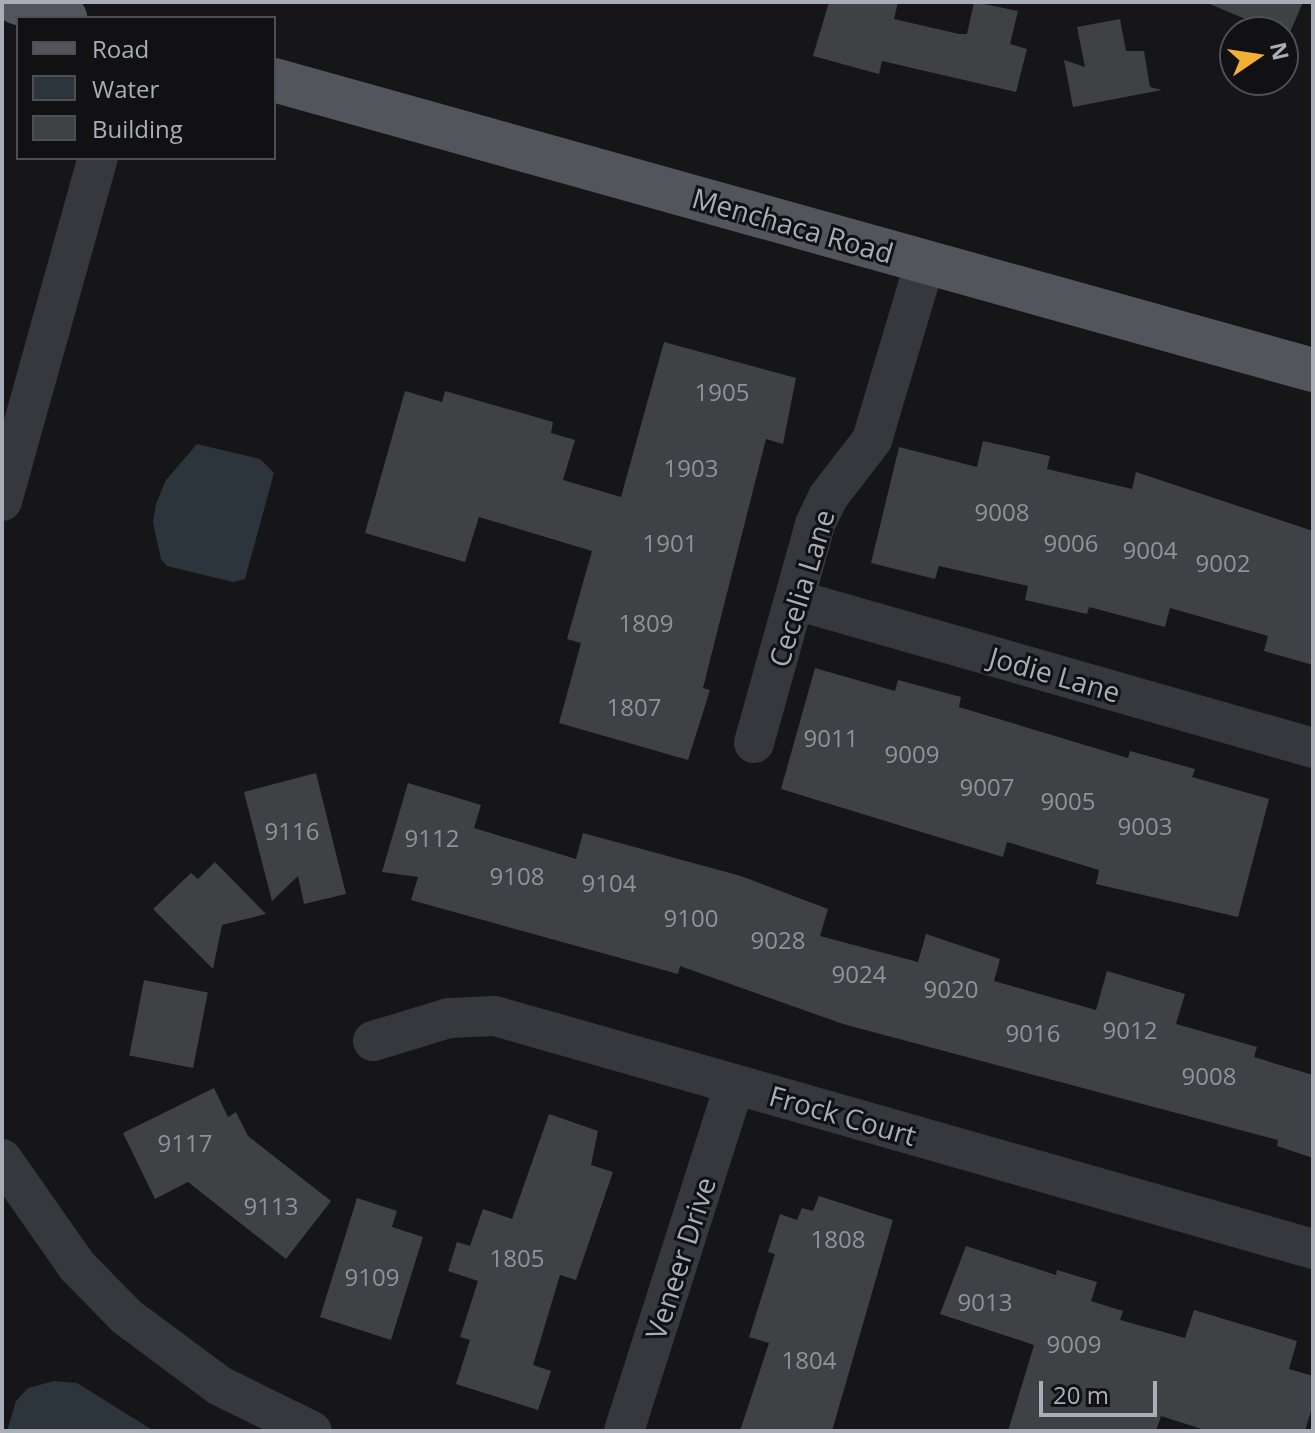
<!DOCTYPE html>
<html>
<head>
<meta charset="utf-8">
<style>
	body { margin:0 }
	#map { position:relative; width:1315px; height:1433px; overflow:hidden; background:#161618; font-family:"Open Sans",sans-serif }
	div>[style] { position:absolute }
	[style*='--x'] { left:calc(var(--x)*1px); top:calc(var(--y)*1px); width:calc(var(--w)*1px); rotate:calc(var(--a)*1deg) }
	.water>* { inset:0; background:#2c353c }
	.building>* { inset:0; background:#404145; transform-origin:0 0 }
	.minor>* { height:40px; margin:-20px; padding:0 20px; transform-origin:20px; border-radius:20px; background:#37383d }
	.major>* { height:44px; margin:-22px; padding:0 22px; transform-origin:22px; border-radius:22px; background:#53555c }
	span { translate:-50% -50%; white-space:nowrap; text-align:center; line-height:1.15; -webkit-text-stroke:6px #111113; paint-order:stroke }
	.number-label { font-size:24px; color:#8e929b }
	.number-label span { -webkit-text-stroke-width:0 }
	.street-label { font-size:28px; color:#a8adb8 }
	.frame { position:absolute; inset:0; border:4px solid #a8adb8; pointer-events:none }
	.legend { position:absolute; left:16px; top:16px; width:260px; height:144px; box-sizing:border-box; background:#111113; border:2px solid #4d4f55; margin:0; padding:10px 14px; list-style:none; font-size:24px; color:#a8adb8 }
	.legend li { display:flex; align-items:center; gap:16px; height:40px }
	.legend b { width:40px; border:2px solid #4d4f55 }
	.north { position:absolute; left:1219px; top:16px; width:80px; height:80px; box-sizing:border-box; background:#111113; border:2px solid #4d4f55; border-radius:50%; rotate:77deg; font-size:22px; font-weight:700; line-height:32px; text-align:center; color:#a8adb8 }
	.north::after { content:''; display:block; margin:auto; width:28px; height:36px; background:#f2b134; clip-path:polygon(50% 0,100% 100%,50% 72%,0 100%) }
	.scale { position:absolute; left:1039px; top:1381px; width:118px; height:36px; box-sizing:border-box; border:4px solid #a8adb8; border-top:0; padding-left:10px; font-size:24px; line-height:28px; white-space:nowrap; color:#a8adb8; -webkit-text-stroke:6px #111113; paint-order:stroke }
</style>
</head>
<body>
<div id="map">
	<div class="water">
		<i style="clip-path:polygon(197px 444px,260px 459px,274px 473px,245px 579px,233px 582px,167px 566px,161px 559px,153px 523px,156px 504px,166px 480px)"></i>
		<i style="clip-path:polygon(54px 1381px,77px 1383px,154px 1431px,7px 1431px,16px 1401px,28px 1388px)"></i>
	</div>
	<div class="building">
		<i style="clip-path:polygon(829px 2px,898px 2px,894px 19px,959px 34px,967px 34px,974px 2px,1018px 11px,1010px 44px,1027px 49px,1016px 92px,882px 61px,879px 74px,813px 56px)"></i>
		<i style="clip-path:polygon(1205px 2px,1303px 2px,1288px 37px)"></i>
		<i style="clip-path:polygon(1120px 19px,1126px 51px,1144px 51px,1150px 87px,1162px 90px,1073px 107px,1064px 60px,1085px 67px,1077px 27px)"></i>
		<i style="clip-path:polygon(664px 342px,796px 378px,783px 444px,766px 439px,703px 688px,710px 690px,688px 760px,559px 723px,581px 643px,567px 639px,592px 551px,479px 517px,465px 562px,365px 533px,405px 391px,442px 402px,445px 391px,553px 422px,551px 433px,575px 440px,563px 480px,621px 497px)"></i>
		<i style="clip-path:polygon(983px 441px,1050px 456px,1047px 469px,1132px 489px,1136px 472px,1313px 531px,1313px 665px,1264px 651px,1268px 636px,1170px 608px,1165px 627px,1089px 607px,1087px 614px,1025px 600px,1028px 586px,939px 566px,935px 579px,871px 563px,899px 447px,977px 467px)"></i>
		<i style="clip-path:polygon(815px 668px,895px 691px,898px 680px,961px 697px,959px 707px,1128px 758px,1130px 751px,1195px 769px,1192px 777px,1269px 799px,1238px 917px,1096px 884px,1099px 870px,1007px 842px,1003px 857px,781px 789px)"></i>
		<i style="clip-path:polygon(316px 773px,346px 894px,304px 904px,298px 876px,272px 901px,244px 792px)"></i>
		<i style="clip-path:polygon(408px 783px,481px 805px,474px 828px,576px 859px,583px 833px,741px 876px,828px 909px,820px 936px,918px 962px,926px 934px,1000px 959px,994px 981px,1096px 1010px,1107px 971px,1185px 994px,1176px 1024px,1257px 1047px,1254px 1057px,1313px 1075px,1313px 1158px,1277px 1146px,1278px 1140px,843px 1024px,680px 966px,678px 974px,411px 900px,418px 877px,382px 872px)"></i>
		<i style="clip-path:polygon(215px 862px,266px 914px,222px 925px,213px 969px,153px 909px,191px 873px,198px 879px)"></i>
		<i style="left:144px;top:980px;width:65px;height:77px;rotate:11deg"></i>
		<i style="clip-path:polygon(214px 1088px,228px 1117px,236px 1112px,248px 1136px,331px 1201px,286px 1259px,188px 1182px,155px 1199px,123px 1133px)"></i>
		<i style="clip-path:polygon(549px 1114px,598px 1131px,591px 1165px,613px 1172px,576px 1280px,560px 1275px,533px 1365px,551px 1371px,538px 1410px,456px 1384px,470px 1340px,460px 1337px,478px 1281px,448px 1271px,457px 1242px,470px 1246px,483px 1209px,512px 1219px)"></i>
		<i style="clip-path:polygon(819px 1196px,893px 1220px,832px 1431px,740px 1431px,769px 1343px,749px 1337px,775px 1254px,768px 1252px,780px 1214px,797px 1220px,802px 1208px,813px 1211px)"></i>
		<i style="clip-path:polygon(357px 1198px,397px 1211px,392px 1227px,423px 1237px,391px 1340px,320px 1317px)"></i>
		<i style="clip-path:polygon(966px 1246px,1056px 1275px,1057px 1270px,1097px 1282px,1091px 1301px,1123px 1311px,1120px 1320px,1185px 1338px,1194px 1310px,1297px 1341px,1289px 1369px,1313px 1376px,1313px 1404px,1305px 1431px,1208px 1431px,1161px 1416px,1156px 1431px,1008px 1431px,1034px 1345px,940px 1314px)"></i>
	</div>
	<div class="minor">
		<i style="--x:2;--y:501;--w:356;--a:-74.4"></i>
		<i style="--x:796;--y:600;--w:538;--a:15.97"></i>
		<i style="--x:754;--y:743;--w:227;--a:-74.4"></i>
		<i style="--x:815;--y:524;--w:30;--a:-64"></i>
		<i style="--x:828;--y:497;--w:72;--a:-52.3"></i>
		<i style="--x:872;--y:440;--w:186;--a:-73.4"></i>
		<i style="--x:373;--y:1041;--w:79;--a:-16.8"></i>
		<i style="--x:449;--y:1018;--w:46;--a:-2.5"></i>
		<i style="--x:495;--y:1016;--w:851;--a:15.9"></i>
		<i style="--x:2;--y:1159;--w:131;--a:55"></i>
		<i style="--x:77;--y:1266;--w:71;--a:45.6"></i>
		<i style="--x:127;--y:1317;--w:116;--a:36.6"></i>
		<i style="--x:220;--y:1386;--w:102;--a:26.1"></i>
		<i style="--x:624;--y:1431;--w:364;--a:-72.3"></i>
	</div>
	<div class="major">
		<i style="--x:16;--y:2;--w:52;--a:18.1"></i>
		<i style="--x:274;--y:80;--w:1079;--a:15.6"></i>
	</div>
	<div class="number-label">
		<span style="left:722px;top:392px">1905</span>
		<span style="left:691px;top:468px">1903</span>
		<span style="left:1002px;top:512px">9008</span>
		<span style="left:670px;top:543px">1901</span>
		<span style="left:1071px;top:543px">9006</span>
		<span style="left:1150px;top:550px">9004</span>
		<span style="left:1223px;top:563px">9002</span>
		<span style="left:646px;top:623px">1809</span>
		<span style="left:634px;top:707px">1807</span>
		<span style="left:831px;top:738px">9011</span>
		<span style="left:912px;top:754px">9009</span>
		<span style="left:987px;top:787px">9007</span>
		<span style="left:1068px;top:801px">9005</span>
		<span style="left:1145px;top:826px">9003</span>
		<span style="left:292px;top:831px">9116</span>
		<span style="left:432px;top:838px">9112</span>
		<span style="left:517px;top:876px">9108</span>
		<span style="left:609px;top:883px">9104</span>
		<span style="left:691px;top:918px">9100</span>
		<span style="left:778px;top:940px">9028</span>
		<span style="left:859px;top:974px">9024</span>
		<span style="left:951px;top:989px">9020</span>
		<span style="left:1130px;top:1030px">9012</span>
		<span style="left:1033px;top:1033px">9016</span>
		<span style="left:1209px;top:1076px">9008</span>
		<span style="left:185px;top:1143px">9117</span>
		<span style="left:271px;top:1206px">9113</span>
		<span style="left:838px;top:1239px">1808</span>
		<span style="left:517px;top:1258px">1805</span>
		<span style="left:372px;top:1277px">9109</span>
		<span style="left:985px;top:1302px">9013</span>
		<span style="left:1074px;top:1344px">9009</span>
		<span style="left:809px;top:1360px">1804</span>
	</div>
	<div class="street-label">
		<span style="left:793px;top:225px;rotate:16deg">Menchaca Road</span>
		<span style="left:801px;top:588px;rotate:-73deg">Cecelia Lane</span>
		<span style="left:1055px;top:674px;rotate:16deg">Jodie Lane</span>
		<span style="left:843px;top:1115px;rotate:16deg">Frock Court</span>
		<span style="left:680px;top:1258px;rotate:-72deg">Veneer Drive</span>
	</div>
	<div class="frame"></div>
	<ul class="legend">
	<li><b style="height:10px;background:#53555c"></b>Road</li>
	<li><b style="height:22px;background:#2c353c"></b>Water</li>
	<li><b style="height:22px;background:#404145"></b>Building</li>
	</ul>
	<div class="north">N</div>
	<div class="scale">20 m</div>
</div>
</body>
</html>
